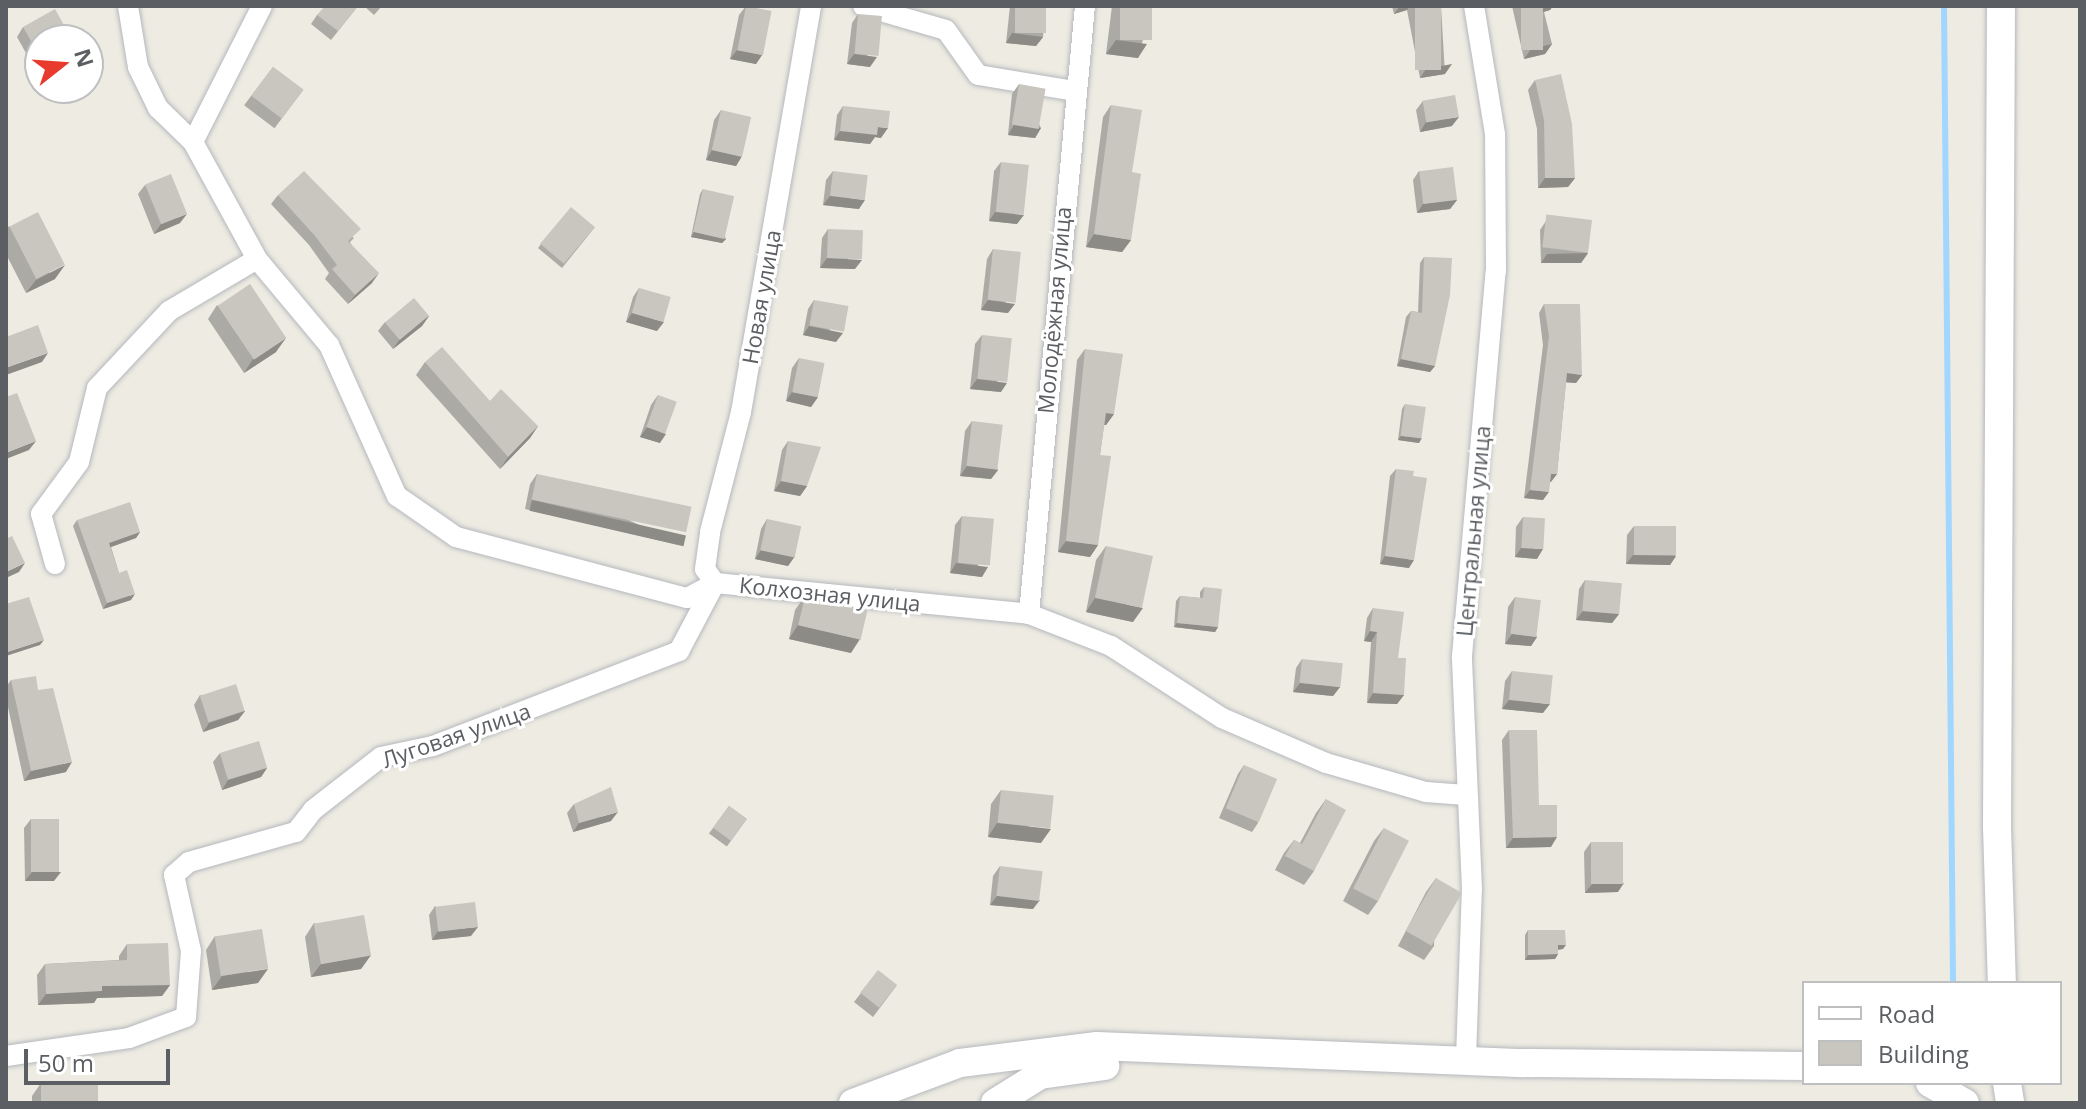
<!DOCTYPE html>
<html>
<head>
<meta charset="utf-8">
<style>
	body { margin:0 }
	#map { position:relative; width:2086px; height:1109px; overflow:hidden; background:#edebe2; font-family:"Open Sans",sans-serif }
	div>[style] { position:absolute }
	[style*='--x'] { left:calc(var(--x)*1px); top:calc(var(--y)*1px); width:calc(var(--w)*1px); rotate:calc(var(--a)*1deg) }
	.stream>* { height:6px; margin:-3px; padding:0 3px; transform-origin:3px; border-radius:3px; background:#a1d6ff }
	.roads { filter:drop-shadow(0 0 2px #b5b8bd) drop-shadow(0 0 2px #b5b8bd) }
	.street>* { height:20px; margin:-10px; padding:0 10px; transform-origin:10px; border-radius:10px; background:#fff }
	.secondary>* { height:28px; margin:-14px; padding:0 14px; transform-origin:14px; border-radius:14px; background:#fff }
	.wall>* { inset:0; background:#acaaa4; transform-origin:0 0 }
	.shaded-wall>* { inset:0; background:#8c8b86; transform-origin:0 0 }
	.building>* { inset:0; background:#c8c6bf; transform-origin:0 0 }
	span { translate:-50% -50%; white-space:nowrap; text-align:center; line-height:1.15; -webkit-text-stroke:6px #fff; paint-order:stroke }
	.street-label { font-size:22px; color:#5b5e63 }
	.frame { position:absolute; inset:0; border:8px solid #5b5e63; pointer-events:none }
	.legend { position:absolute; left:1802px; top:981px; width:260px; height:104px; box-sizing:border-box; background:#fff; border:2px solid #bdbfc1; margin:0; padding:10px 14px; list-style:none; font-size:24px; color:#5b5e63 }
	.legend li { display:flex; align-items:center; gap:16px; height:40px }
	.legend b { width:40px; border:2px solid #bdbfc1 }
	.north { position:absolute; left:24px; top:24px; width:80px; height:80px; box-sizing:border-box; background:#fff; border:2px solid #bdbfc1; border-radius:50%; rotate:73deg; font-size:22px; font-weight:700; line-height:32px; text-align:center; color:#5b5e63 }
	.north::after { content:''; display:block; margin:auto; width:28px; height:36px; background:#e83b2d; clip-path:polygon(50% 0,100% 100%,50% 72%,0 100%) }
	.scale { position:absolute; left:24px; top:1049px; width:146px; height:36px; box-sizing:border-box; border:4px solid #5b5e63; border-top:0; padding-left:10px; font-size:24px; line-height:28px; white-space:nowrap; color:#5b5e63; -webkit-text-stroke:6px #fff; paint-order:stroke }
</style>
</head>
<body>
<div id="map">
	<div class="stream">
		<i style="--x:1944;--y:6;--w:977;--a:89.47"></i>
	</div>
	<div class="roads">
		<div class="street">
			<i style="--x:128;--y:6;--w:62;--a:80.7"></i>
			<i style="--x:138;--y:67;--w:46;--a:64"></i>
			<i style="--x:158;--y:108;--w:49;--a:44.2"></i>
			<i style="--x:193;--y:142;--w:133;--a:61.3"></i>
			<i style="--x:257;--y:259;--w:112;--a:50.1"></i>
			<i style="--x:329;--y:345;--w:166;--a:65.8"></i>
			<i style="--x:397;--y:496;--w:72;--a:34.8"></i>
			<i style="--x:456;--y:537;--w:239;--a:14.8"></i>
			<i style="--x:687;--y:598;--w:32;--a:-28"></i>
			<i style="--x:715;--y:583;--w:316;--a:5.6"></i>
			<i style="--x:1029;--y:614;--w:88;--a:21.3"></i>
			<i style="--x:1111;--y:646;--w:132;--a:33"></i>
			<i style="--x:1222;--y:718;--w:113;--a:23.4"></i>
			<i style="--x:1326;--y:763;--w:104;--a:16.2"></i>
			<i style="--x:1426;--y:792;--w:40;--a:4.3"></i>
			<i style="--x:863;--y:6;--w:86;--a:16.1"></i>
			<i style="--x:946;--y:30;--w:55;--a:54.6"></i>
			<i style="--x:978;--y:75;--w:98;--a:9.4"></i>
			<i style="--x:193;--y:142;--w:153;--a:-63.1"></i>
			<i style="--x:55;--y:564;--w:52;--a:-105.6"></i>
			<i style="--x:41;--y:514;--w:64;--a:-53.8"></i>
			<i style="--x:79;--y:462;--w:76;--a:-76.3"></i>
			<i style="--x:97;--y:388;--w:105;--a:-46.9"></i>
			<i style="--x:169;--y:311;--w:102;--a:-30.6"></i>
			<i style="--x:1029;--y:614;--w:611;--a:-84.74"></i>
			<i style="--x:6;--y:1056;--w:124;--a:-8.3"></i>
			<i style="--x:129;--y:1038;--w:61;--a:-20.2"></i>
			<i style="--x:186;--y:1017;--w:66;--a:-85.7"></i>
			<i style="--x:191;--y:951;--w:78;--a:-102.6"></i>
			<i style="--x:174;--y:875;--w:20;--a:-41"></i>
			<i style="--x:189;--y:862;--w:111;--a:-15.7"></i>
			<i style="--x:296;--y:832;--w:28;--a:-52"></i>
			<i style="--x:313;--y:810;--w:86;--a:-37.9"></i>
			<i style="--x:381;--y:757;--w:53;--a:-11.9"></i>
			<i style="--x:433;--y:746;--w:264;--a:-21.1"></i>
			<i style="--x:679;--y:651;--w:77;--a:-62.1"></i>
			<i style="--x:715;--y:583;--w:17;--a:-126"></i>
			<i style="--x:705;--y:569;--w:37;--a:-82"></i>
			<i style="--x:710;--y:532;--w:124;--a:-75.5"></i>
			<i style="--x:741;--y:412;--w:412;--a:-80.2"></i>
			<i style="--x:1466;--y:1058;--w:169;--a:-88"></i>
			<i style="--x:1472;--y:889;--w:233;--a:-92.5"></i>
			<i style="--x:1462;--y:656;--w:386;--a:-85"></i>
			<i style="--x:1496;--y:271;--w:137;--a:-90.4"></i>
			<i style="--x:1495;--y:134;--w:130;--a:-99.3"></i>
		</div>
		<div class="secondary">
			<i style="--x:2001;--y:6;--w:821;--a:90.28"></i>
			<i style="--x:1997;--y:827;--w:156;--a:88.2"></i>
			<i style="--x:1930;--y:1083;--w:40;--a:29.7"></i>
			<i style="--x:2007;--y:1083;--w:20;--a:81"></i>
			<i style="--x:853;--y:1103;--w:114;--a:-20.5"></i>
			<i style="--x:960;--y:1063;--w:138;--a:-7.1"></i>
			<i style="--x:1097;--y:1046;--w:427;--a:2.3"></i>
			<i style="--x:1524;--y:1063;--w:280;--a:0.6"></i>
			<i style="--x:995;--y:1103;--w:53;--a:-31.9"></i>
			<i style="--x:1040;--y:1075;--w:66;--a:-7.9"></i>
		</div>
	</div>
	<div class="wall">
		<i style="clip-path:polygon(358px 6px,331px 40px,311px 24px,317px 15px)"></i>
		<i style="clip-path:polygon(364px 6px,382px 6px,374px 15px)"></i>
		<i style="clip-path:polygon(746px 6px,762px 55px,756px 64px,730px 59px,739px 15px)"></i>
		<i style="clip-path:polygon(1010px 6px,1046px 6px,1043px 37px,1036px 46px,1006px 43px)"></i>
		<i style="clip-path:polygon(1112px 6px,1152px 6px,1138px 58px,1106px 54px)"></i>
		<i style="clip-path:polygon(1392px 6px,1441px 6px,1445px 74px,1420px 78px,1407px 10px,1394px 14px)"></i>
		<i style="clip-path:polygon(1512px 6px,1553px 6px,1550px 10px,1544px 12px,1552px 44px,1545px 54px,1524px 59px)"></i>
		<i style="clip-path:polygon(858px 14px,870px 67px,847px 64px,852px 23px)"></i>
		<i style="clip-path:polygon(23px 27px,69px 34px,65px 40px,40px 40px,40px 57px,31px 62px,17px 37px)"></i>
		<i style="left:273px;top:67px;width:38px;height:48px;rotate:37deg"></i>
		<i style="clip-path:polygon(1535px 80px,1575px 178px,1568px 187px,1538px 188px,1537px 129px,1528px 90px)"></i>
		<i style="clip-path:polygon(1019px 84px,1041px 128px,1035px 138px,1008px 135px,1012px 94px)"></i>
		<i style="clip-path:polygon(1423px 101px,1452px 126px,1420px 132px,1416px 110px)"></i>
		<i style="clip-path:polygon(1111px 105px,1132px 172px,1131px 240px,1122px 252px,1086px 247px,1103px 117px)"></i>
		<i style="clip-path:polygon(843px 106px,881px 138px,875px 137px,870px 144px,834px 140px,837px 115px)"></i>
		<i style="clip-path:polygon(721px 110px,742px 156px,736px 166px,706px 160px,714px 120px)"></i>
		<i style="clip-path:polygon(1001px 162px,1017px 224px,989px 221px,994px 171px)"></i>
		<i style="clip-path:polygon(833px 171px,859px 209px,823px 205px,826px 180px)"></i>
		<i style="clip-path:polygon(1419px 171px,1457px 200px,1450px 209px,1417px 213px,1413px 180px)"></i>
		<i style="clip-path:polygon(145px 185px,180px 223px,154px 234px,138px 194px)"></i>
		<i style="clip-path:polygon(703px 189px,726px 239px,722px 243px,691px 237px,700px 194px)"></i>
		<i style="clip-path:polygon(278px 195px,354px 238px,350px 242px,372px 283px,348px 304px,325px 279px,329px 273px,309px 245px,271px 204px)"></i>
		<i style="clip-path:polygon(1546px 221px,1588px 253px,1581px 263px,1541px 263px,1540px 230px)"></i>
		<i style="clip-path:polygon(9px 226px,55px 279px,26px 293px,6px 254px,6px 230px)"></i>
		<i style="clip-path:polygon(595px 227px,562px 268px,538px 248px,541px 244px)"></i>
		<i style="clip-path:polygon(828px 229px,855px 269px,820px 268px,822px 238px)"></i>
		<i style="clip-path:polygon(993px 249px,1008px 313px,981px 310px,987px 259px)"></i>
		<i style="clip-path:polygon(1424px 257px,1435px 366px,1430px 372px,1397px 366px,1406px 317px,1411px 311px,1418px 312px,1420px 263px)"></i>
		<i style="clip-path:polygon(639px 288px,657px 331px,626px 322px,633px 297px)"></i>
		<i style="clip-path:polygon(814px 300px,836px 342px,803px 335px,808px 309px)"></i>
		<i style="clip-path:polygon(1544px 304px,1582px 375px,1576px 383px,1566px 382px,1557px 474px,1550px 482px,1543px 500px,1524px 498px,1543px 345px,1539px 313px)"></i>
		<i style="clip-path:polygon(217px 305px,276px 352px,244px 373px,208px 319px)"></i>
		<i style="clip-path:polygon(429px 316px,422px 326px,393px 349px,378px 331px,385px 322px)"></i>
		<i style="clip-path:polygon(982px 335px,1001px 392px,970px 389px,975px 344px)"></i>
		<i style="clip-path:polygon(1085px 349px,1114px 414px,1106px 425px,1104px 425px,1100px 455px,1098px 545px,1090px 557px,1058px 552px,1077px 360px)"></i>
		<i style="clip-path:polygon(799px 358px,818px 397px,811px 407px,786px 401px,792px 368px)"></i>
		<i style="clip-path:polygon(425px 362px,490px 401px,538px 426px,530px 438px,500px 469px,416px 375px)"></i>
		<i style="clip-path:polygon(658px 395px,660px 443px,640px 437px,651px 405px)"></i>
		<i style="clip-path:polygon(1405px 404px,1419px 443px,1398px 440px,1402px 409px)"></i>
		<i style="clip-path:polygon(972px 421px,998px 470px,991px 479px,960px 476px,965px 431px)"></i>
		<i style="clip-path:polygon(788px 441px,807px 486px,800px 496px,774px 491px,782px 450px)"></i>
		<i style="clip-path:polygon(1396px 469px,1409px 568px,1380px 564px,1390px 476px)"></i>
		<i style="clip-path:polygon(537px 474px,679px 545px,525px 509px,530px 484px)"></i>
		<i style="clip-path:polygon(962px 516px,982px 577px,950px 573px,955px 525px)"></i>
		<i style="clip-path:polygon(1523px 517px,1537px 559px,1515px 557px,1516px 527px)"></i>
		<i style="clip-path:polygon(767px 519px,795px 556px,788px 566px,755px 559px,761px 529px)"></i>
		<i style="clip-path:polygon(77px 520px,140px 532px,136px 538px,111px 547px,119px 573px,131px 600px,103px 609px,73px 526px)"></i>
		<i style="clip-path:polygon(1634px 526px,1676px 556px,1670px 565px,1626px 564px,1627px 535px)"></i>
		<i style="clip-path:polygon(1106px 546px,1133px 622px,1086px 612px,1096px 560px)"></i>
		<i style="clip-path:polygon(1585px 580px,1619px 614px,1612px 623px,1576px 620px,1579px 589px)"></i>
		<i style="clip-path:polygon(1204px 587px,1218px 627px,1215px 632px,1174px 627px,1176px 601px,1180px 596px,1200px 598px,1200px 592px)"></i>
		<i style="clip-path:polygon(805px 596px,851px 653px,789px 639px,795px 610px)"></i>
		<i style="clip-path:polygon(1515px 597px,1537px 637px,1531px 646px,1505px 644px,1508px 607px)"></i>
		<i style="clip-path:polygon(1373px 608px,1398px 658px,1404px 695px,1397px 704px,1367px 703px,1371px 642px,1364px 641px,1367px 618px)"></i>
		<i style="clip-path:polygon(1302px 659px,1340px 687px,1333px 696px,1293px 692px,1296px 668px)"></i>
		<i style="clip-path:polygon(1512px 671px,1543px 713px,1502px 709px,1505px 681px)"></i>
		<i style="clip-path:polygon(11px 680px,38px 690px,66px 772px,24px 781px,6px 698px,6px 687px)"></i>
		<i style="clip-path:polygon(200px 695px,245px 711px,238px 720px,203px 732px,194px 705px)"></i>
		<i style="clip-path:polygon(1509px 730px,1539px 805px,1551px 847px,1506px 848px,1502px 740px)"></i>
		<i style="clip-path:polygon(220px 753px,267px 768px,261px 777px,222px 790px,213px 762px)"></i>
		<i style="clip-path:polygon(1244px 765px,1258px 823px,1252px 832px,1219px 818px,1238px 774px)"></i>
		<i style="clip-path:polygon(1001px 790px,1041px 843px,988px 837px,991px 804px)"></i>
		<i style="clip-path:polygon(1326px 799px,1314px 871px,1304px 885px,1275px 870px,1284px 853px,1294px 840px,1300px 843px,1316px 813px)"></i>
		<i style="clip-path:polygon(574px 804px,611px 821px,573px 832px,567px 813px)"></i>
		<i style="left:729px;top:806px;width:22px;height:34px;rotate:36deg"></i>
		<i style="clip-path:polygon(31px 819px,54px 881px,25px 881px,24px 828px)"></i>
		<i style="clip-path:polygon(1384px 828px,1378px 901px,1368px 915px,1343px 901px,1374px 841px)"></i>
		<i style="clip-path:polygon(1591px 842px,1618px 892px,1585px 893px,1584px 852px)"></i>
		<i style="clip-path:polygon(1000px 866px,1033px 909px,990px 905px,993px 876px)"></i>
		<i style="clip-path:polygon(1436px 878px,1434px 946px,1424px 960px,1398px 946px,1426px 892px)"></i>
		<i style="clip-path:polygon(435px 906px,471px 936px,432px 940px,429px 915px)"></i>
		<i style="clip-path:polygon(314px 923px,371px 955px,361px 969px,311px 977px,305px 937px)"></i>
		<i style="clip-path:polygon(1528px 930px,1563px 949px,1558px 950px,1558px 954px,1555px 959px,1525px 960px,1525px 935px)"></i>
		<i style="clip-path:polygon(215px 936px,258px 983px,212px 990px,206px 950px)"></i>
		<i style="clip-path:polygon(127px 944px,170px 985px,162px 996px,97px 998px,94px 1003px,38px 1005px,37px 975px,45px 964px,119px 960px,119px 956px)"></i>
		<i style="clip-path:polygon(897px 985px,873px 1017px,854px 1002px,861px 993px)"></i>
		<i style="clip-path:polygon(41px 1083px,98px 1103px,32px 1103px,32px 1096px)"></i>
	</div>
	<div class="shaded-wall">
		<i style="clip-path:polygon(1400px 6px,1410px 6px,1407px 10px,1394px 14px)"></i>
		<i style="clip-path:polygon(1541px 6px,1553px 6px,1550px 10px,1536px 14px)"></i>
		<i style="clip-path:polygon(1012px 33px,1043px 37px,1036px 46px,1006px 43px)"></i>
		<i style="clip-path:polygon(1116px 40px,1147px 44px,1138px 58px,1106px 54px)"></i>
		<i style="clip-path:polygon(1552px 44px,1545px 54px,1524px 59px,1531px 49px)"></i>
		<i style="clip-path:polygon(737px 50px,762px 55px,756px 64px,730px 59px)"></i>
		<i style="clip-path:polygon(40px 51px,40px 57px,31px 62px,38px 53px)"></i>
		<i style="clip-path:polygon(854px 54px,877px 57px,870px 67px,847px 64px)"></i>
		<i style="clip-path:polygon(1452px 64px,1445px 74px,1420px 78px,1426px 69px)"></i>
		<i style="clip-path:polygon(1459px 117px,1452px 126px,1420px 132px,1426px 122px)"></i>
		<i style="clip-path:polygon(1014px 125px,1041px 128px,1035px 138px,1008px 135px)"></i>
		<i style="clip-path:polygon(878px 127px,888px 128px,881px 138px,875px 137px,870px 144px,834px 140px,840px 131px)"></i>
		<i style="clip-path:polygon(712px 150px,742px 156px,736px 166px,706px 160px)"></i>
		<i style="clip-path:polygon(1545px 178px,1575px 178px,1568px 187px,1538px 188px)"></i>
		<i style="clip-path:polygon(830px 196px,865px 200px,859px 209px,823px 205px)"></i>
		<i style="clip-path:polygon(1457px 200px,1450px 209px,1417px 213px,1423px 204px)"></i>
		<i style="clip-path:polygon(995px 212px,1024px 215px,1017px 224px,989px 221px)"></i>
		<i style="clip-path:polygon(187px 214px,180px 223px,154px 234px,161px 224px)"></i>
		<i style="clip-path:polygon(694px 232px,726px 239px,722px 243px,691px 237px)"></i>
		<i style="clip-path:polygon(1094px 234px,1131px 240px,1122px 252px,1086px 247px)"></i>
		<i style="clip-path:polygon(1588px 253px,1581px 263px,1541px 263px,1547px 254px)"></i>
		<i style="clip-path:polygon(827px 258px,862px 260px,855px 269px,820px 268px)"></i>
		<i style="clip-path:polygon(65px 265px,55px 279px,26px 293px,36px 280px)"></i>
		<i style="clip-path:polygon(379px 273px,372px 283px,348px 304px,355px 295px)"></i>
		<i style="clip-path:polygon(988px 300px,1015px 304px,1008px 313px,981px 310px)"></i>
		<i style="clip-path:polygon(632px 313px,664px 322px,657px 331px,626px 322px)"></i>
		<i style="clip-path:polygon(429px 316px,422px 326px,393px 349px,399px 340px)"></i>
		<i style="clip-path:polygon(809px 326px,843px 333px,836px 342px,803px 335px)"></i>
		<i style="clip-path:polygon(286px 338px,276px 352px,244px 373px,253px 359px)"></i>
		<i style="clip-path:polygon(48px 353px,42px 362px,6px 375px,6px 370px,8px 367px)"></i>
		<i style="clip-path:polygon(1401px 359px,1435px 366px,1430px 372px,1397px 366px)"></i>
		<i style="clip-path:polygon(1567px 373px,1582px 375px,1576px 383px,1561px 382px)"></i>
		<i style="clip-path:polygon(977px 379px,1007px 383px,1001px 392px,970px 389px)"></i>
		<i style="clip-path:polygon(792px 392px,818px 397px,811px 407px,786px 401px)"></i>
		<i style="clip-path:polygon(1106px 413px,1114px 414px,1106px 425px,1098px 424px)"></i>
		<i style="clip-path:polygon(538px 426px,530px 438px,500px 469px,508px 457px)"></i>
		<i style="clip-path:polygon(647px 427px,666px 434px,660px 443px,640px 437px)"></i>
		<i style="clip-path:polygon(1401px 436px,1422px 438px,1419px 443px,1398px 440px)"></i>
		<i style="clip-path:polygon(36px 441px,29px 450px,6px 459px,6px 455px,8px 452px)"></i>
		<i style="clip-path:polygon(967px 466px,998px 470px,991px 479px,960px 476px)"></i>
		<i style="clip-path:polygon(1551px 474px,1557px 474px,1551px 482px,1545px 482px)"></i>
		<i style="clip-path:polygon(781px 481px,807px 486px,800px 496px,774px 491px)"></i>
		<i style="clip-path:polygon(1530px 490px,1549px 492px,1543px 500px,1524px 498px)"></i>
		<i style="left:532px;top:500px;width:158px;height:11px;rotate:13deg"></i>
		<i style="clip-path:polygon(140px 532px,136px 538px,105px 549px,109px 543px)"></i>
		<i style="clip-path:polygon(1066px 541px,1098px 545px,1090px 557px,1058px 552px)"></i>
		<i style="clip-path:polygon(1521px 548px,1543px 549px,1537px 559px,1515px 557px)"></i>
		<i style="clip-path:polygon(761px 550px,795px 556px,788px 566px,755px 559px)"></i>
		<i style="clip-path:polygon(1633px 555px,1676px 556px,1670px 565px,1626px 564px)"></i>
		<i style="clip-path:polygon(1385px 556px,1414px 560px,1409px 568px,1380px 564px)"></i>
		<i style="clip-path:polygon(25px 563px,19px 572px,6px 578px,6px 572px)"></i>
		<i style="clip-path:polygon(956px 563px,988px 567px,982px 577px,950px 573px)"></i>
		<i style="clip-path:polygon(135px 594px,131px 600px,103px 609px,107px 603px)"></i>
		<i style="clip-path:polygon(1095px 598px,1143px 608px,1133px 622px,1086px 612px)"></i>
		<i style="clip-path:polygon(1583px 611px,1619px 614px,1612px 623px,1576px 620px)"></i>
		<i style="clip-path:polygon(1177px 623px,1218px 627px,1215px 632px,1174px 627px)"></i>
		<i style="clip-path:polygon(798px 625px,860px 639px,851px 653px,789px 639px)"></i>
		<i style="clip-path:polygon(1370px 631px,1377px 632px,1371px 642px,1364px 641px)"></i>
		<i style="clip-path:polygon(1512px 634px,1537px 637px,1531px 646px,1505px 644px)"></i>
		<i style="clip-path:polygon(44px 640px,40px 645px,6px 656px,7px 652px)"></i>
		<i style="clip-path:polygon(1300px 683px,1340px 687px,1333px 696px,1293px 692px)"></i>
		<i style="clip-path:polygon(1373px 693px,1404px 695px,1397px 704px,1367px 703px)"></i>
		<i style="clip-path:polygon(1509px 700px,1550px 704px,1543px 713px,1502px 709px)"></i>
		<i style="clip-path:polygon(245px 711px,238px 720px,203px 732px,209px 723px)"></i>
		<i style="clip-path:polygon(72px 762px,66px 772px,24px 781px,31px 771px)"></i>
		<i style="clip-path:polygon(267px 768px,261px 777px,222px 790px,228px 780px)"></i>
		<i style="clip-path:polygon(618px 812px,611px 821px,573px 832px,579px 823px)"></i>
		<i style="clip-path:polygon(997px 823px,1051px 829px,1041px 843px,988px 837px)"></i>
		<i style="clip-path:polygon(1557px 837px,1551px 847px,1506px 848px,1513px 838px)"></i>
		<i style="clip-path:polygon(32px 872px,61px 872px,54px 881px,25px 881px)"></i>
		<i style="clip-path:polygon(1624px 883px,1618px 892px,1585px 893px,1592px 884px)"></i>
		<i style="clip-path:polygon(997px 896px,1040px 900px,1033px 909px,990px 905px)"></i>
		<i style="clip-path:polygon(478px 927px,471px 936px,432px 940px,438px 931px)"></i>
		<i style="clip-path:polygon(1558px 945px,1566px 945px,1563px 949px,1554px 950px)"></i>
		<i style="clip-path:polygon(1558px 954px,1555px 959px,1525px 960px,1528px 955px)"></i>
		<i style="clip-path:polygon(371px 955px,361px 969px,311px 977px,321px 964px)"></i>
		<i style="clip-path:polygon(268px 969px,258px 983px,212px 990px,222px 976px)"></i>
		<i style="clip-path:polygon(170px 985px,162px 996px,97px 998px,94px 1003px,38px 1005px,46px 994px,102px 986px)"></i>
	</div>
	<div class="building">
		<i style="clip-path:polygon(325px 6px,358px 6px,338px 31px,317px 15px)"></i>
		<i style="left:746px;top:6px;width:26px;height:45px;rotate:11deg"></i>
		<i style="left:1015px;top:6px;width:31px;height:27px"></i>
		<i style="left:1120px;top:6px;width:32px;height:34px"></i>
		<i style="left:1415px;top:6px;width:26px;height:64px"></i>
		<i style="left:1521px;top:6px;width:22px;height:44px"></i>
		<i style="clip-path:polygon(55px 9px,69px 34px,60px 40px,40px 40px,40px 51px,38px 53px,23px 27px)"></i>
		<i style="left:858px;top:14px;width:24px;height:40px;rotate:5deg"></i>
		<i style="left:273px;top:67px;width:38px;height:36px;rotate:37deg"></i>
		<i style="clip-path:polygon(1561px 74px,1572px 124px,1575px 178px,1545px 178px,1544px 120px,1535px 80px)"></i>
		<i style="left:1019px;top:84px;width:27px;height:41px;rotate:10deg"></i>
		<i style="left:1455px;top:95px;width:22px;height:33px;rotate:80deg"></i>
		<i style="clip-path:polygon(1111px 105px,1142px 110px,1132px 172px,1141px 174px,1131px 240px,1094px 234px)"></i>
		<i style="clip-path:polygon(843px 106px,890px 111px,888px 128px,878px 127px,877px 135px,840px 131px)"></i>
		<i style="left:721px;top:110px;width:31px;height:41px;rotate:13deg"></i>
		<i style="left:1001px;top:162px;width:28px;height:50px;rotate:6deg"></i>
		<i style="left:1453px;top:167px;width:33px;height:34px;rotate:83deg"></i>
		<i style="clip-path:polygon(304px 171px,361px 229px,348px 241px,379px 273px,355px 295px,332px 269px,337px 265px,315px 236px,278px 195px)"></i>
		<i style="left:833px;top:171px;width:35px;height:25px;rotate:7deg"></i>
		<i style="left:171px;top:174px;width:43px;height:28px;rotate:68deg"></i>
		<i style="left:703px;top:189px;width:32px;height:44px;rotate:13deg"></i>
		<i style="left:571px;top:207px;width:31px;height:48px;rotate:40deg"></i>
		<i style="left:38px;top:212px;width:59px;height:32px;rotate:63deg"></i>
		<i style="left:1592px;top:220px;width:33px;height:46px;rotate:97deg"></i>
		<i style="left:828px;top:229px;width:35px;height:29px;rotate:2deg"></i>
		<i style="left:993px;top:249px;width:28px;height:51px;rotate:6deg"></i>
		<i style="clip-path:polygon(1424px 257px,1452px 258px,1450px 295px,1435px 366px,1401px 359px,1411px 311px,1422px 313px)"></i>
		<i style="left:250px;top:284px;width:65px;height:39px;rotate:56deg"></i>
		<i style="left:639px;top:288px;width:33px;height:26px;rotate:16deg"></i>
		<i style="left:414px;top:298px;width:23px;height:38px;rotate:50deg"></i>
		<i style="left:814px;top:300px;width:35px;height:26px;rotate:10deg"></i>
		<i style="clip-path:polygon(1544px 304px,1580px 304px,1582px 375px,1567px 373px,1557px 474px,1551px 474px,1549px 492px,1530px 490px,1549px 336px)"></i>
		<i style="clip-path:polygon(38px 325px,48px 353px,8px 367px,6px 363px,6px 337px)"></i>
		<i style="left:982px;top:335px;width:30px;height:44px;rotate:6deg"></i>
		<i style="clip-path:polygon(442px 347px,490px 401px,501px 389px,538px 426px,508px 457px,425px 362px)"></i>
		<i style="clip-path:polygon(1085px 349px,1123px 354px,1114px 414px,1106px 413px,1100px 455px,1111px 456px,1098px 545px,1066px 541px)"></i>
		<i style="left:799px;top:358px;width:26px;height:35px;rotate:11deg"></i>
		<i style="clip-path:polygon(17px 393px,36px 441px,8px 452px,6px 446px,6px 397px)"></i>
		<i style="left:658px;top:395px;width:20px;height:34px;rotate:20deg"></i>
		<i style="left:1405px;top:404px;width:21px;height:32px;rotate:8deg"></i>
		<i style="left:972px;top:421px;width:31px;height:45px;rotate:7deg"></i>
		<i style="clip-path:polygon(788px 441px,821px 447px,807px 486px,781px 481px)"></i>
		<i style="clip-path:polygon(1396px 469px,1414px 471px,1413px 476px,1427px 478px,1414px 560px,1385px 556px)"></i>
		<i style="left:537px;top:474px;width:158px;height:26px;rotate:12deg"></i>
		<i style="clip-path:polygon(130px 502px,140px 532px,109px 543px,119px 573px,127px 570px,135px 594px,107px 603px,77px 520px)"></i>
		<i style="left:962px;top:516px;width:32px;height:47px;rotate:5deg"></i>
		<i style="left:1523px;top:517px;width:22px;height:31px;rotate:3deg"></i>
		<i style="left:767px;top:519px;width:35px;height:32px;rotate:12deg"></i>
		<i style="left:1634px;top:526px;width:42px;height:29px"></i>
		<i style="clip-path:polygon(12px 536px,25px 563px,6px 572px,6px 539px)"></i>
		<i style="left:1106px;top:546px;width:48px;height:53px;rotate:12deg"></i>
		<i style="left:1585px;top:580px;width:37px;height:31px;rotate:5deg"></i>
		<i style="clip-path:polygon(1204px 587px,1222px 589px,1218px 627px,1177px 623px,1180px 596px,1203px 598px)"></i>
		<i style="left:805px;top:596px;width:64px;height:30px;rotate:13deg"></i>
		<i style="clip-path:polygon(29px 597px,44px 640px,7px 652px,6px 648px,6px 604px)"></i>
		<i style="left:1515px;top:597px;width:26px;height:37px;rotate:7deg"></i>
		<i style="clip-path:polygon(1373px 608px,1404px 612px,1398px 658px,1406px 658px,1404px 695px,1373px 693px,1377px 632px,1370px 631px)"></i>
		<i style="left:1302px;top:659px;width:41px;height:24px;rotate:6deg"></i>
		<i style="left:1512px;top:671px;width:41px;height:29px;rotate:6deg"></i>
		<i style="clip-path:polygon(36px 676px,38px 690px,53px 688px,72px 762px,31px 771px,11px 680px)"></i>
		<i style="left:236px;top:684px;width:28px;height:38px;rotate:72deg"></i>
		<i style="clip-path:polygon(1509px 730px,1537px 730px,1539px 805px,1557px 805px,1557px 837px,1513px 838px)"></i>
		<i style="left:259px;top:741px;width:28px;height:41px;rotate:73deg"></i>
		<i style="left:1244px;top:765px;width:36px;height:47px;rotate:23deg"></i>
		<i style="clip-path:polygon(611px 787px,618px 812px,579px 823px,574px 804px)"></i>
		<i style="left:1001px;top:790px;width:53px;height:33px;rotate:6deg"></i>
		<i style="clip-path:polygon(1326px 799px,1346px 810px,1314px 871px,1285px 856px,1294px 840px,1302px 844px)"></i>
		<i style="left:729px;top:806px;width:22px;height:27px;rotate:36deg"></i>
		<i style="left:31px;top:819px;width:28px;height:53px"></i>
		<i style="left:1384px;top:828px;width:28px;height:68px;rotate:27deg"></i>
		<i style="left:1591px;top:842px;width:32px;height:42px"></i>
		<i style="left:1000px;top:866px;width:43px;height:30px;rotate:7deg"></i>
		<i style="left:1436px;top:878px;width:30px;height:61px;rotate:30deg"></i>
		<i style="left:475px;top:902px;width:25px;height:40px;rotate:83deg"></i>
		<i style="left:364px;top:915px;width:41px;height:51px;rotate:80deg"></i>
		<i style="left:262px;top:929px;width:40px;height:48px;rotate:81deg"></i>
		<i style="clip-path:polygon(1528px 930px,1565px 930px,1566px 945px,1558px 945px,1558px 954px,1528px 955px)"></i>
		<i style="clip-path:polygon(168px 943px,170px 985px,102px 986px,102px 991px,46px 994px,45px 964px,127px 960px,127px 944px)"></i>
		<i style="left:878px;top:970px;width:24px;height:29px;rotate:38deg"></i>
		<i style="left:41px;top:1083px;width:57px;height:20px"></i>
	</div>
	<div class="street-label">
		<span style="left:761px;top:297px;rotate:-80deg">Новая улица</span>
		<span style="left:1054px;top:310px;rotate:-85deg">Молодёжная улица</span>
		<span style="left:1473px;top:531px;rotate:-85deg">Центральная улица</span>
		<span style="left:830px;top:594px;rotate:6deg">Колхозная улица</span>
		<span style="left:456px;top:735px;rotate:-19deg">Луговая улица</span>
	</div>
	<div class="frame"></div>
	<ul class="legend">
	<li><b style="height:10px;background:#fff"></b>Road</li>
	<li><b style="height:22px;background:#c8c6bf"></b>Building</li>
	</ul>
	<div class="north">N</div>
	<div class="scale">50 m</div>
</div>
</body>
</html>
